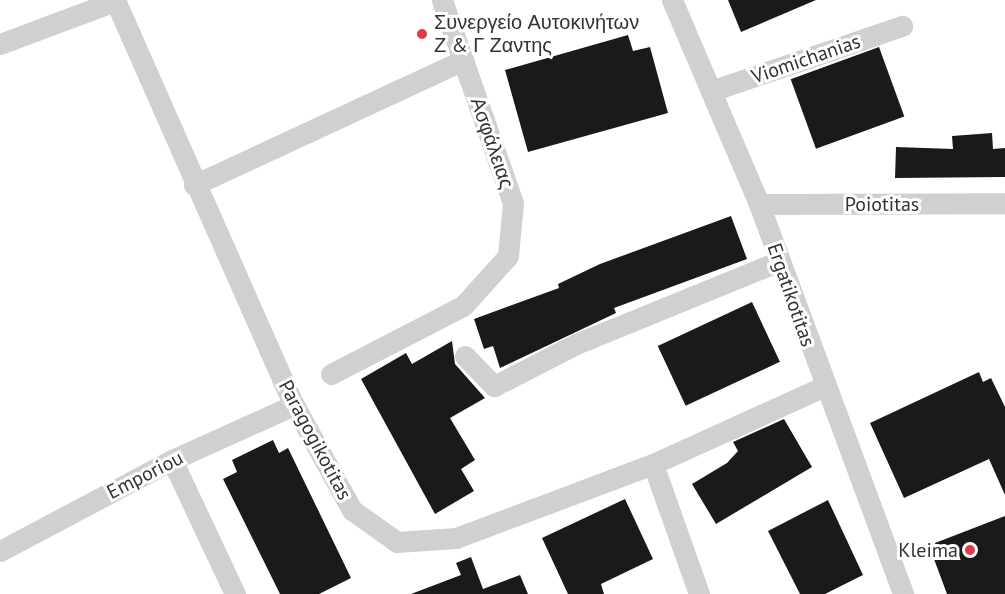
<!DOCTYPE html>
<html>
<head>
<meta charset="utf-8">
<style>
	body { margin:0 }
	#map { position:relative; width:1005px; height:594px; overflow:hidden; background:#fff; font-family:"PT Sans",sans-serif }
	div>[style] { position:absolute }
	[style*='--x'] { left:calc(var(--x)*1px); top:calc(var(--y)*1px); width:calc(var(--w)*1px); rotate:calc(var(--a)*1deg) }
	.building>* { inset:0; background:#1a1a1a; transform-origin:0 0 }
	.minor>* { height:21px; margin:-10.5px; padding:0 10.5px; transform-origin:10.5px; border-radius:10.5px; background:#d0d0d0 }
	.dots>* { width:16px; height:16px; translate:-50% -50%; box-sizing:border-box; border:3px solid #fff; border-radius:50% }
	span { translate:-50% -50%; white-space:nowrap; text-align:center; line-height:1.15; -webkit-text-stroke:6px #fff; paint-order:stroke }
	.poi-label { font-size:20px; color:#333 }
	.left { translate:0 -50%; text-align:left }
	.right { translate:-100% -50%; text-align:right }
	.street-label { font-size:20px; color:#333 }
</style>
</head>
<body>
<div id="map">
	<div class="building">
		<i style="clip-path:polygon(728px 0,816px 0,741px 32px)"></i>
		<i style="clip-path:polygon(628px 35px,633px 51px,650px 47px,668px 113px,528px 152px,505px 70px)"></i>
		<i style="left:879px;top:47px;width:74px;height:94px;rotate:70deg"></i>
		<i style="clip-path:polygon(992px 133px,993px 149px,1005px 148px,1005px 177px,895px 178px,896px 147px,953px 149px,952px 136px)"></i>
		<i style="clip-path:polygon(731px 216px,747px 259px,614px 308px,616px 313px,500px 368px,493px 346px,484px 349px,474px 319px,559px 288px,558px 284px,600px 264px)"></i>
		<i style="left:752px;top:302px;width:66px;height:104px;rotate:65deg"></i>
		<i style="clip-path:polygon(452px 341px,455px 364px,485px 398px,450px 418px,475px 460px,461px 469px,474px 491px,435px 514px,361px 379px,406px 353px,412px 364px)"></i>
		<i style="clip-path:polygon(979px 372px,983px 382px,991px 378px,1005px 407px,1005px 495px,989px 459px,904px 498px,870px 423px)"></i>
		<i style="clip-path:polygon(784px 419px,812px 467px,716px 524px,692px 484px,727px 463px,738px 451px,733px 442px)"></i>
		<i style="clip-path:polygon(273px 440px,279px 453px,288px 448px,351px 578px,319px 594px,280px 594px,223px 479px,237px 472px,232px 460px)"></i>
		<i style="clip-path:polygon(625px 499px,653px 559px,601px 584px,604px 594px,568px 594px,542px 538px)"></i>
		<i style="clip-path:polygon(828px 500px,863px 575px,825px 594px,800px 594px,768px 531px)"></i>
		<i style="clip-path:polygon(1005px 516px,1005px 594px,947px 594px,931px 551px,937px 549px,935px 543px)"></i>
		<i style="clip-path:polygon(471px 557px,483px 589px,520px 575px,528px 594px,411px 594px,461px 575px,456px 563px)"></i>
	</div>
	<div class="minor">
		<i style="--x:115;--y:0;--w:443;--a:66.2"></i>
		<i style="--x:294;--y:405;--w:120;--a:61.1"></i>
		<i style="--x:352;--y:510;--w:55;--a:35.4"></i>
		<i style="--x:397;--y:542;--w:59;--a:-3.9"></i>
		<i style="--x:456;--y:538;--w:210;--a:-20.6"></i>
		<i style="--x:653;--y:464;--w:187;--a:-24.4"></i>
		<i style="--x:672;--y:0;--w:222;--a:66.9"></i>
		<i style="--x:759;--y:204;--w:416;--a:69.7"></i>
		<i style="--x:0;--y:44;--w:123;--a:-20.5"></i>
		<i style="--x:711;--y:91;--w:202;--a:-18.8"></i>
		<i style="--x:194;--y:185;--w:297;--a:-24.9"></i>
		<i style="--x:759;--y:204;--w:246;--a:-0.2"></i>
		<i style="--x:465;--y:356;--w:42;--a:46"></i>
		<i style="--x:494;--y:386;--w:92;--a:-27.1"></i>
		<i style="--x:576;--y:344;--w:219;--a:-22.2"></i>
		<i style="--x:331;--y:374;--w:148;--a:-27.3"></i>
		<i style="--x:463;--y:306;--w:67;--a:-48"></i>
		<i style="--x:508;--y:256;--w:53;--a:-84.6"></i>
		<i style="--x:513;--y:203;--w:215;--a:-109.3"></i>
		<i style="--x:172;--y:460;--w:148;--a:64.8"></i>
		<i style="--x:653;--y:464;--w:138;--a:70.5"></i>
		<i style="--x:0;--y:551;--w:195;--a:-27.9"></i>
		<i style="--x:172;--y:460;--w:134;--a:-24.3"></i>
	</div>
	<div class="dots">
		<i style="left:422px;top:34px;background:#e63946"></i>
		<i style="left:970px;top:550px;background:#e63946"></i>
	</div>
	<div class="poi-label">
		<span class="left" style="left:434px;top:34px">Συνεργείο Αυτοκινήτων<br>Ζ &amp; Γ Ζαντης</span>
		<span class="right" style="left:958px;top:550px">Kleima</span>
	</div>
	<div class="street-label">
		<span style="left:806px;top:59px;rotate:-19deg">Viomichanias</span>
		<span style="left:492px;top:143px;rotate:71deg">Ασφάλειας</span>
		<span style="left:882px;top:204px">Poiotitas</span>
		<span style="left:791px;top:295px;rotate:71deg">Ergatikotitas</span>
		<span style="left:315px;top:440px;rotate:62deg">Paragogikotitas</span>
		<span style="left:145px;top:475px;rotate:-27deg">Emporiou</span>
	</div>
</div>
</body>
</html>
